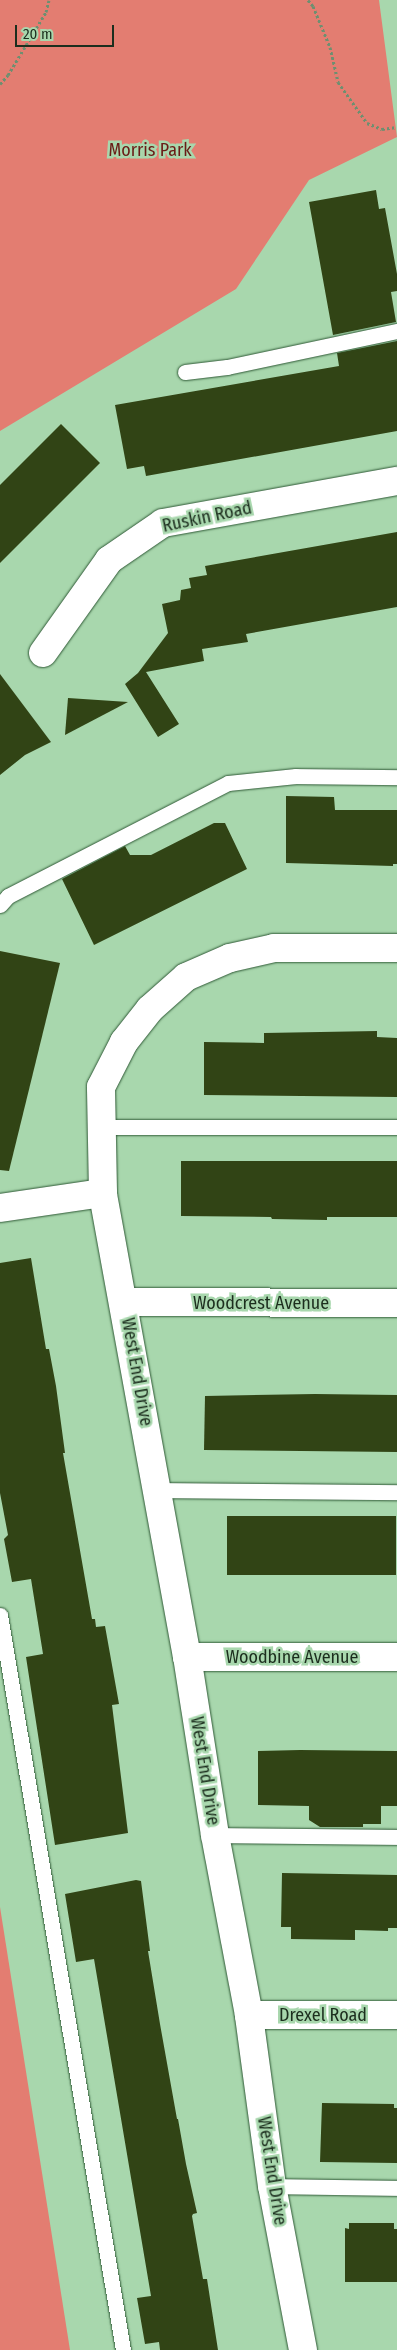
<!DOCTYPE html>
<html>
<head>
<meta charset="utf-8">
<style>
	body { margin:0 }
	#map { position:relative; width:397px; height:2350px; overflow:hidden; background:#a8d7ad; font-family:"Fira Sans Condensed",sans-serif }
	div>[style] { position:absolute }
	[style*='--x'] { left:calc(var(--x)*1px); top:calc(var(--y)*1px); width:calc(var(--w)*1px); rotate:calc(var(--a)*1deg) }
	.green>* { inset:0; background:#e37d71 }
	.building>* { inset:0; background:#314415; transform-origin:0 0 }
	.path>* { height:3px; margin-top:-1.5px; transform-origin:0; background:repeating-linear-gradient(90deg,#6d8f70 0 2.5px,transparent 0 5px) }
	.roads { filter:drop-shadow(0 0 1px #2f5936) drop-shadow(0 0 1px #2f5936) }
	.service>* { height:15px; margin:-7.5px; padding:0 7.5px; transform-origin:7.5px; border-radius:7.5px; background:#fff }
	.minor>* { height:28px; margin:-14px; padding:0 14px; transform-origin:14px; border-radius:14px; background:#fff }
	span { translate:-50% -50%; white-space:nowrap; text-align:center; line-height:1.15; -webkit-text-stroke:5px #a8d7ad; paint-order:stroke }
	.park-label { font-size:18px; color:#6a1b16 }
	.street-label { font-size:18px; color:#1c2e1e }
	.scale { position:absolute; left:15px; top:25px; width:99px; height:22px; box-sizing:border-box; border:2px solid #1c2e1e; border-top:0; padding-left:6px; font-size:15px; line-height:18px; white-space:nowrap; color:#1c2e1e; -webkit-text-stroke:4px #a8d7ad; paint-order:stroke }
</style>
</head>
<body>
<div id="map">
	<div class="green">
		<i style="clip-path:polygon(0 0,379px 0,397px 137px,309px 180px,236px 289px,0 431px)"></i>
		<i style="clip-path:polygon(0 1907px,70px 2350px,0 2350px)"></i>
	</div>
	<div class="building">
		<i style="clip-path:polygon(376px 190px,379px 209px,385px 208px,397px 274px,397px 291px,391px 292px,396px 322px,333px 335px,309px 202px)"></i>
		<i style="clip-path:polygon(397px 341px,397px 431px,146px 476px,144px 466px,127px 469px,115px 405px,339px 366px,337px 353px)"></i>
		<i style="clip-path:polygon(61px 424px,100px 463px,0 563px,0 485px)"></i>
		<i style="clip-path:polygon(397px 532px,397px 607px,246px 634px,248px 642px,202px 649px,204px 661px,146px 672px,179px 724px,158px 737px,125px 684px,138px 673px,168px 633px,162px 604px,180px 600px,181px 590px,191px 588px,189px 578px,207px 575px,205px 566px)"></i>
		<i style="clip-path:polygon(0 674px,51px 742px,25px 755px,0 775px)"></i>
		<i style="clip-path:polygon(68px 698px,128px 702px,65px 735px)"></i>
		<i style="clip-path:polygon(286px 796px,334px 797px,335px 810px,397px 810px,397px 864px,393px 864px,393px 866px,286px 863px)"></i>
		<i style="clip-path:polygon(214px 823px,225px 823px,247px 869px,94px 945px,62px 879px,125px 846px,130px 855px,151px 855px)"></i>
		<i style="clip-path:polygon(0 951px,60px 963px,9px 1171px,0 1170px)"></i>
		<i style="clip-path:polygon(377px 1031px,377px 1037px,397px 1038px,397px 1097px,204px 1095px,204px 1042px,264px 1043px,264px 1033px)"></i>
		<i style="clip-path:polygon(181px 1161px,397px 1161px,397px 1217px,327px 1217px,327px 1220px,272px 1219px,271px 1217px,181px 1216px)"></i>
		<i style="clip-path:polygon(31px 1258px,46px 1349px,49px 1349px,56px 1386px,65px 1453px,63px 1453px,92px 1619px,95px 1619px,96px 1627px,105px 1626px,119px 1704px,112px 1705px,128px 1833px,55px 1845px,26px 1657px,43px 1654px,31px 1579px,12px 1582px,4px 1539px,8px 1535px,0 1493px,0 1263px)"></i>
		<i style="clip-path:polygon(315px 1394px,397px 1395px,397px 1452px,204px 1450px,205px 1396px)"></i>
		<i style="left:227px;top:1516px;width:169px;height:59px"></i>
		<i style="clip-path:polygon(300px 1750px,397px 1751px,397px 1806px,381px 1806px,381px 1824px,363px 1824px,363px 1827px,320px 1827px,309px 1820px,309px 1806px,258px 1805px,258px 1751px)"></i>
		<i style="clip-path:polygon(282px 1873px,397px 1875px,397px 1928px,388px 1928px,388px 1931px,355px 1930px,355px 1940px,291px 1939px,291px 1927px,281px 1927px)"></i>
		<i style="clip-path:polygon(136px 1880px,141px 1881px,150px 1951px,148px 1951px,160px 2024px,177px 2119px,178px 2119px,186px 2164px,197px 2213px,193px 2214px,192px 2216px,203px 2279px,207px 2279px,218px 2350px,160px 2350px,159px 2342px,145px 2344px,137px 2298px,151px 2296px,94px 1959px,76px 1962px,65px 1894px)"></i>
		<i style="clip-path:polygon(322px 2103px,394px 2104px,394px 2108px,397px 2108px,397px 2163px,320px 2162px)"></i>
		<i style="clip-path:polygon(349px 2223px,394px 2223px,394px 2229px,397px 2229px,397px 2282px,345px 2282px,345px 2228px,349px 2229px)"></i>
	</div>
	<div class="path">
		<i style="--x:308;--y:0;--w:8;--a:50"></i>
		<i style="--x:313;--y:6;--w:44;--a:67.5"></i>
		<i style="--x:330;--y:47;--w:36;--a:77"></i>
		<i style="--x:338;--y:82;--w:50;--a:54.7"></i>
		<i style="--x:367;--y:123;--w:16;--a:22"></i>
		<i style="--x:382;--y:129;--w:15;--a:-8"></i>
		<i style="--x:0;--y:84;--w:12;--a:-48"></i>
		<i style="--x:8;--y:75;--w:74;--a:-58.9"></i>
		<i style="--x:46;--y:12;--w:12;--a:-76"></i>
	</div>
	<div class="roads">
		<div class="service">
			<i style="--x:185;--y:372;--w:42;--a:-6.8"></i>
			<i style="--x:227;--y:367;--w:174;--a:-12"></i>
			<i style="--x:0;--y:905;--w:12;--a:-48"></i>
			<i style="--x:8;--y:896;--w:247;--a:-27.2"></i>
			<i style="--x:228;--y:783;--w:68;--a:-5.9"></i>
			<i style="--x:296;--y:776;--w:101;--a:0.6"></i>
			<i style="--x:102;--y:1127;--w:295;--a:0"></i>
			<i style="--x:157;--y:1490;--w:240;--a:0.5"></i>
			<i style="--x:0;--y:1615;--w:745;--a:80.5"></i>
			<i style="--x:215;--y:1835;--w:182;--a:0.6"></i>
			<i style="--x:272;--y:2186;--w:125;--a:0.9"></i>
		</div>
		<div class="minor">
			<i style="--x:43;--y:653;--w:114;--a:-54.6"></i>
			<i style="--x:109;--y:560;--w:65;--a:-34.4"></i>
			<i style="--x:163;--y:523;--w:238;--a:-10.2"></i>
			<i style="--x:0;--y:1208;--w:104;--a:-8.3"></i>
			<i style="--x:124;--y:1302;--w:273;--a:0.2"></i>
			<i style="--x:187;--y:1657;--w:210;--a:0"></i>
			<i style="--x:249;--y:2015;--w:148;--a:0"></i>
			<i style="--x:303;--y:2350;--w:167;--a:-100.7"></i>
			<i style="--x:272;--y:2186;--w:173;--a:-97.7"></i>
			<i style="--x:249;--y:2015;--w:183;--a:-100.7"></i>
			<i style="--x:215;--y:1835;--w:180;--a:-98.9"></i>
			<i style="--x:187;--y:1657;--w:472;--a:-100.3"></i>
			<i style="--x:103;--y:1193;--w:106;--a:-91.1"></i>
			<i style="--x:101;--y:1087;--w:51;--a:-62.9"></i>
			<i style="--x:124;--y:1042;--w:42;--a:-51.8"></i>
			<i style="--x:150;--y:1009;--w:48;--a:-41.6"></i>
			<i style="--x:186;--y:977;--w:48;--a:-23.4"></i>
			<i style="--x:230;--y:958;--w:45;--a:-12.8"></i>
			<i style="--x:274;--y:948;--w:123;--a:0"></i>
		</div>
	</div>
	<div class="park-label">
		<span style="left:150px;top:150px">Morris Park</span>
	</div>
	<div class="street-label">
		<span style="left:207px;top:517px;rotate:-12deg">Ruskin Road</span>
		<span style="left:261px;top:1303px">Woodcrest Avenue</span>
		<span style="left:137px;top:1372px;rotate:80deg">West End Drive</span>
		<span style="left:292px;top:1657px">Woodbine Avenue</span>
		<span style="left:205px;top:1771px;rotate:81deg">West End Drive</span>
		<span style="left:323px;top:2015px">Drexel Road</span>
		<span style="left:272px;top:2171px;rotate:81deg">West End Drive</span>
	</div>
	<div class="scale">20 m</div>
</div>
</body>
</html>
